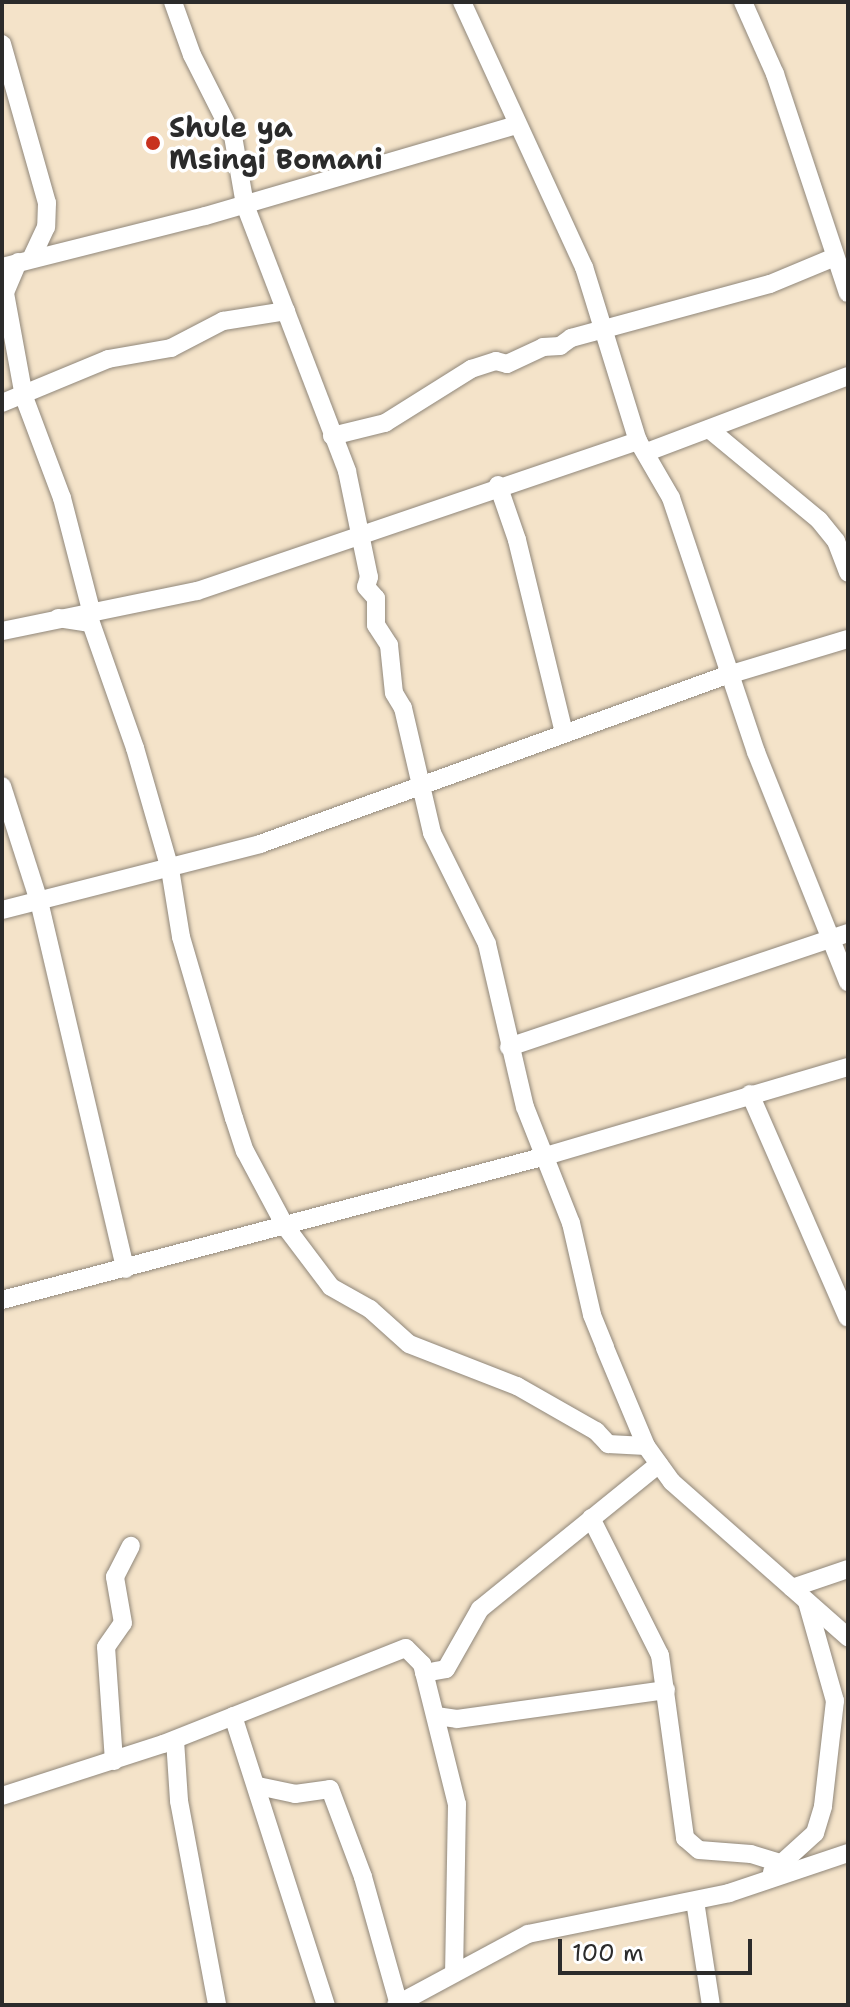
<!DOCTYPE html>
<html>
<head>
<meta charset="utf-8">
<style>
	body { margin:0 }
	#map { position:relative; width:850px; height:2007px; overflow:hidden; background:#f4e3c9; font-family:"Shantell Sans",sans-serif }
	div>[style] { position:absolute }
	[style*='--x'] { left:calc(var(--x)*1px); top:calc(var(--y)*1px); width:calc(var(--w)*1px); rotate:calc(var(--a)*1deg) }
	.roads { filter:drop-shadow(0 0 2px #90877a) drop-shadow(0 0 2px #90877a) }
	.minor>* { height:18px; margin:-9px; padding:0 9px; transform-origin:9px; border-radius:9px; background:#fff }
	.dots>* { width:22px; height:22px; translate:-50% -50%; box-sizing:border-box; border:4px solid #fff; border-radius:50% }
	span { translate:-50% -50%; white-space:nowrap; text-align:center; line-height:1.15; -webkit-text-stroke:7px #fff; paint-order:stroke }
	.poi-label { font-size:28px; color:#2b2b2b; font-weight:700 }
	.left { translate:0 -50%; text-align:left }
	.frame { position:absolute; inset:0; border:4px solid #2b2b2b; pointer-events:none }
	.scale { position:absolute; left:558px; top:1939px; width:194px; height:36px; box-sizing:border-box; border:4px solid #2b2b2b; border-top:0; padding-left:10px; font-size:24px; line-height:28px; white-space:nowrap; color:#2b2b2b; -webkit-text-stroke:6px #fff; paint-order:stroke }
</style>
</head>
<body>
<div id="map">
	<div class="roads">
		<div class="minor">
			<i style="--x:173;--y:2;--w:56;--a:70.3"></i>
			<i style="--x:192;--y:55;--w:91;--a:63.2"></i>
			<i style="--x:233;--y:136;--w:70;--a:80.1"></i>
			<i style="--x:245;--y:205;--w:285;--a:69"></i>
			<i style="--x:347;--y:471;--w:108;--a:78.3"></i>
			<i style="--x:369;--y:577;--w:10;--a:107"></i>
			<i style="--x:366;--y:587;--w:15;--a:48"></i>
			<i style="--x:376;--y:598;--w:27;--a:90"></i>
			<i style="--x:376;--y:625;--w:24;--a:57"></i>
			<i style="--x:389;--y:645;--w:48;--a:84.1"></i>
			<i style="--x:394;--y:693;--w:17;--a:59"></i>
			<i style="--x:403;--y:708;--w:128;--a:76.9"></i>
			<i style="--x:432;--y:833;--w:124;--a:63.6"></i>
			<i style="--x:487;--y:944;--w:167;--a:76.9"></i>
			<i style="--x:525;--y:1107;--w:125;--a:68.4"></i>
			<i style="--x:571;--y:1223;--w:94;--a:77.1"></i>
			<i style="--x:592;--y:1315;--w:35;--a:68"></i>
			<i style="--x:605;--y:1348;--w:106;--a:67.3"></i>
			<i style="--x:646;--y:1446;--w:44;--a:54.2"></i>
			<i style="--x:672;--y:1482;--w:235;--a:41.4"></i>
			<i style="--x:462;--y:2;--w:292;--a:65.3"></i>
			<i style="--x:584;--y:267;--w:182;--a:72.8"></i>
			<i style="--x:638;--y:441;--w:66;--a:59.9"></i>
			<i style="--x:671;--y:498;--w:268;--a:71.5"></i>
			<i style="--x:756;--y:752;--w:248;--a:68.2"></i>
			<i style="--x:743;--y:2;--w:79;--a:66"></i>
			<i style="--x:775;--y:74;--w:231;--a:71.6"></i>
			<i style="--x:2;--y:44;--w:165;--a:74.2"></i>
			<i style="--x:47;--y:203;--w:24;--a:92"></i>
			<i style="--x:46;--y:227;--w:33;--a:115"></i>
			<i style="--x:18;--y:262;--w:34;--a:113"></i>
			<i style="--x:5;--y:293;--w:106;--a:79.6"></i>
			<i style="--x:24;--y:397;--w:108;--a:69.4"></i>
			<i style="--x:62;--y:498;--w:116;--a:75.5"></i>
			<i style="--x:2;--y:267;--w:209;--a:-14.1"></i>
			<i style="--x:205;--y:216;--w:324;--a:-16.3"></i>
			<i style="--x:2;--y:403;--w:115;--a:-22.5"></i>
			<i style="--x:108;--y:359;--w:64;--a:-9.9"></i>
			<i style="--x:171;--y:348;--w:59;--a:-27.4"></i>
			<i style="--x:223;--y:321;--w:64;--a:-9"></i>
			<i style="--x:709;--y:429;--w:143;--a:39.6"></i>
			<i style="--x:819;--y:520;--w:27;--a:51"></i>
			<i style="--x:836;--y:541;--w:34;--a:69"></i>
			<i style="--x:332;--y:436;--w:55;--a:-13.8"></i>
			<i style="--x:385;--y:423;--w:102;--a:-32.1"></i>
			<i style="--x:471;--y:369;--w:26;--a:-18"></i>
			<i style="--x:496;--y:361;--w:11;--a:15"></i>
			<i style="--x:507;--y:364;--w:40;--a:-25"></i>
			<i style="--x:543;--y:347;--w:17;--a:-3"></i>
			<i style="--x:560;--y:346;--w:14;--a:-36"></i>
			<i style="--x:571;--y:338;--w:206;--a:-15.2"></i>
			<i style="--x:770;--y:284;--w:70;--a:-22.6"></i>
			<i style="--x:647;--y:452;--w:215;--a:-20.7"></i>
			<i style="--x:498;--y:485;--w:58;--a:70.9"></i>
			<i style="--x:517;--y:540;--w:199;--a:76.3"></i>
			<i style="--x:58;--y:618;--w:33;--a:9"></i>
			<i style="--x:91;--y:623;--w:133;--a:70.6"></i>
			<i style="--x:135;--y:748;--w:126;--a:73.9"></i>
			<i style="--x:170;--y:869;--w:69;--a:80.8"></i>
			<i style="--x:181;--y:937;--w:189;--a:73.7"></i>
			<i style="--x:234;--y:1118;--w:35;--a:72"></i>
			<i style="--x:245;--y:1151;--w:85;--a:61.9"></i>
			<i style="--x:285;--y:1226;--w:76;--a:53"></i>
			<i style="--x:331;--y:1287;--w:45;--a:29.4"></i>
			<i style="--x:370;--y:1309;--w:52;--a:41.9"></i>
			<i style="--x:409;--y:1344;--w:116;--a:21.3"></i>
			<i style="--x:517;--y:1386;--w:91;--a:29.7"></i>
			<i style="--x:596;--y:1431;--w:18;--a:47"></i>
			<i style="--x:608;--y:1444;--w:38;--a:3"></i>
			<i style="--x:2;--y:631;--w:199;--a:-11.6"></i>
			<i style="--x:197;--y:591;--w:466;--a:-18.8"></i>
			<i style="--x:2;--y:786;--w:121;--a:72.2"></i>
			<i style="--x:39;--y:901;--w:378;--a:76.8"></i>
			<i style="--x:2;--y:910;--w:266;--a:-14.3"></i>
			<i style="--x:260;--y:844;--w:498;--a:-19.9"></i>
			<i style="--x:728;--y:675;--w:125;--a:-16.7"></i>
			<i style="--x:509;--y:1047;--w:358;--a:-18.6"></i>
			<i style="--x:750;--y:1094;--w:244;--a:66.4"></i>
			<i style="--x:2;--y:1300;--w:559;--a:-14.83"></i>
			<i style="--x:542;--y:1157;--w:319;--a:-16.4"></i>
			<i style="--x:591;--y:1518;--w:153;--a:63.3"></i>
			<i style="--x:660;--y:1655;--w:185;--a:82.2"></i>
			<i style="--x:685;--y:1838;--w:18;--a:41"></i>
			<i style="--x:699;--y:1850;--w:52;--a:4.4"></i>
			<i style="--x:751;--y:1854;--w:30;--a:17"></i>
			<i style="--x:792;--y:1588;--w:59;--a:-18.7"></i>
			<i style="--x:424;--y:1673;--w:22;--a:-10"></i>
			<i style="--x:446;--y:1669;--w:69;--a:-60.5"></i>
			<i style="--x:480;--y:1609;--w:230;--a:-39"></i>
			<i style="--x:233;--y:1716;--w:304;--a:72.2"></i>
			<i style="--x:436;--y:1716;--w:21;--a:8"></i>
			<i style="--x:457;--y:1719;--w:211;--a:-7.9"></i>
			<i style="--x:175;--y:1740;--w:61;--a:86.2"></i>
			<i style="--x:179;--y:1801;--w:208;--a:79.4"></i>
			<i style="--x:114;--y:1761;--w:114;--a:-94"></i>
			<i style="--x:106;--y:1647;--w:29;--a:-55"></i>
			<i style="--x:123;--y:1623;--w:47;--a:-99.9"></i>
			<i style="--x:115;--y:1577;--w:35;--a:-63"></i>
			<i style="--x:258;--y:1786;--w:38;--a:12"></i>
			<i style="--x:295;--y:1794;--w:35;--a:-8"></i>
			<i style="--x:330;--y:1789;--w:94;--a:69.4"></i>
			<i style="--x:363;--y:1877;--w:133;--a:74.3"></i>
			<i style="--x:2;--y:1796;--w:169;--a:-17.9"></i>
			<i style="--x:163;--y:1744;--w:261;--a:-21.6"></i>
			<i style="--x:406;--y:1648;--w:23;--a:45"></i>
			<i style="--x:422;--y:1664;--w:144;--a:76"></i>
			<i style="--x:457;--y:1804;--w:167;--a:91"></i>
			<i style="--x:772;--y:1872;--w:58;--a:-42.2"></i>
			<i style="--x:815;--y:1833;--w:28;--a:-73"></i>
			<i style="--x:823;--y:1806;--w:106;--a:-83.5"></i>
			<i style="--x:835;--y:1701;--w:103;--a:-105.8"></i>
			<i style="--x:695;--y:1901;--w:105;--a:81.3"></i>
			<i style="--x:396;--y:2005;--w:150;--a:-28.3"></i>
			<i style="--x:528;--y:1934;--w:205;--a:-11.5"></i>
			<i style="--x:729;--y:1893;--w:126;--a:-18.6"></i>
		</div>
	</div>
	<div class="dots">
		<i style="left:153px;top:143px;background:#c8321e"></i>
	</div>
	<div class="poi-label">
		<span class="left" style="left:169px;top:143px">Shule ya<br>Msingi Bomani</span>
	</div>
	<div class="frame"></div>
	<div class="scale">100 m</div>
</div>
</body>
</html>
